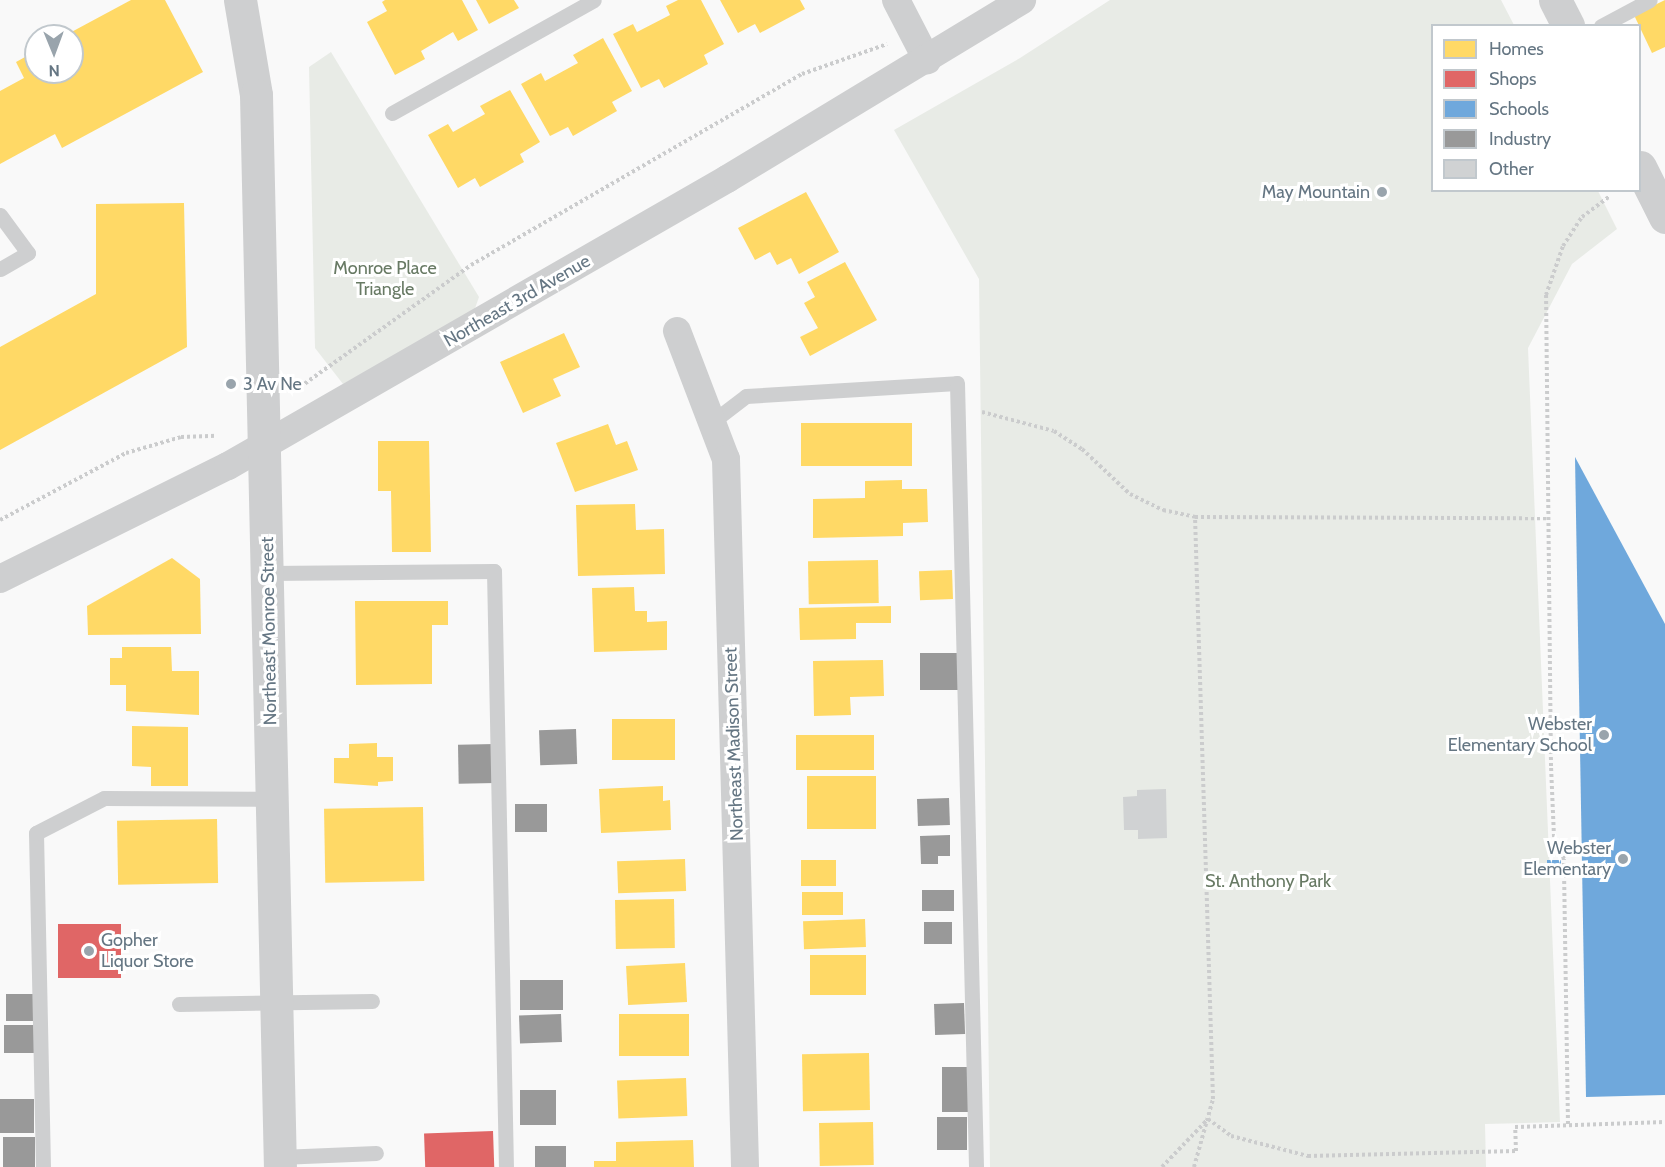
<!DOCTYPE html>
<html>
<head>
<meta charset="utf-8">
<style>
	body { margin:0 }
	#map { position:relative; width:1665px; height:1167px; overflow:hidden; background:#f9f9f9; font-family:Cabin,sans-serif }
	div>[style] { position:absolute }
	[style*='--x'] { left:calc(var(--x)*1px); top:calc(var(--y)*1px); width:calc(var(--w)*1px); rotate:calc(var(--a)*1deg) }
	.green>* { inset:0; background:#e8ebe6 }
	.homes>* { inset:0; background:#ffd966; transform-origin:0 0 }
	.shops>* { inset:0; background:#e06666; transform-origin:0 0 }
	.schools>* { inset:0; background:#6fa8dc; transform-origin:0 0 }
	.industry>* { inset:0; background:#999; transform-origin:0 0 }
	.building>* { inset:0; background:#d0d2d3 }
	.path>* { height:4px; margin-top:-2px; transform-origin:0; background:repeating-linear-gradient(90deg,#cbcccd 0 3px,transparent 0 6px) }
	.service>* { height:15px; margin:-7.5px; padding:0 7.5px; transform-origin:7.5px; border-radius:7.5px; background:#cecfd0 }
	.minor>* { height:28px; margin:-14px; padding:0 14px; transform-origin:14px; border-radius:14px; background:#cecfd0 }
	.tertiary>* { height:33px; margin:-16.5px; padding:0 16.5px; transform-origin:16.5px; border-radius:16.5px; background:#cecfd0 }
	.dots>* { width:16px; height:16px; translate:-50% -50%; box-sizing:border-box; border:3px solid #fff; border-radius:50% }
	span { translate:-50% -50%; white-space:nowrap; text-align:center; line-height:1.15; -webkit-text-stroke:6px #fff; paint-order:stroke }
	.poi-label { font-size:18px; color:#657683 }
	.right { translate:-100% -50%; text-align:right }
	.left { translate:0 -50%; text-align:left }
	.park-label { font-size:18px; color:#687a64 }
	.street-label { font-size:18px; color:#657683 }
	.legend { position:absolute; left:1431px; top:24px; width:210px; height:168px; box-sizing:border-box; background:#fff; border:2px solid #c1c8cd; margin:0; padding:8px 10px; list-style:none; font-size:18px; color:#657683 }
	.legend li { display:flex; align-items:center; gap:12px; height:30px }
	.legend b { width:30px; border:2px solid #c1c8cd }
	.north { position:absolute; left:24px; top:24px; width:60px; height:60px; box-sizing:border-box; background:#fff; border:2px solid #c1c8cd; border-radius:50%; rotate:179deg; font-size:16px; font-weight:700; line-height:24px; text-align:center; color:#657683 }
	.north::after { content:''; display:block; margin:auto; width:21px; height:27px; background:#99a4ac; clip-path:polygon(50% 0,100% 100%,50% 72%,0 100%) }
</style>
</head>
<body>
<div id="map">
	<div class="green">
		<i style="clip-path:polygon(1110px 0,1501px 0,1514px 25px,1432px 26px,1432px 190px,1598px 191px,1617px 229px,1572px 264px,1528px 348px,1560px 1122px,1485px 1124px,1486px 1167px,990px 1167px,979px 279px,894px 130px,1020px 58px)"></i>
		<i style="clip-path:polygon(331px 52px,479px 297px,473px 314px,343px 384px,315px 348px,309px 67px)"></i>
	</div>
	<div class="homes">
		<i style="clip-path:polygon(131px 0,165px 0,203px 72px,62px 148px,55px 134px,0 164px,0 91px,24px 78px,16px 62px,36px 51px,36px 72px,72px 72px,72px 36px,64px 36px)"></i>
		<i style="clip-path:polygon(385px 0,462px 0,478px 30px,458px 41px,453px 32px,421px 51px,425px 59px,395px 75px,367px 22px,387px 11px,382px 2px)"></i>
		<i style="clip-path:polygon(476px 0,514px 0,519px 8px,489px 24px)"></i>
		<i style="clip-path:polygon(678px 0,701px 0,724px 44px,704px 55px,708px 64px,664px 88px,659px 79px,641px 88px,613px 34px,633px 24px,637px 32px,670px 15px,666px 6px)"></i>
		<i style="clip-path:polygon(720px 0,800px 0,805px 9px,760px 33px,755px 24px,738px 33px)"></i>
		<i style="clip-path:polygon(1665px 0,1665px 47px,1652px 53px,1634px 15px)"></i>
		<i style="clip-path:polygon(603px 38px,632px 91px,612px 102px,617px 111px,573px 136px,568px 127px,550px 136px,521px 84px,541px 73px,545px 81px,578px 63px,573px 55px)"></i>
		<i style="clip-path:polygon(510px 90px,540px 142px,520px 154px,524px 162px,480px 187px,475px 178px,458px 188px,428px 135px,448px 124px,453px 132px,485px 114px,480px 106px)"></i>
		<i style="clip-path:polygon(806px 192px,839px 252px,799px 274px,791px 258px,777px 265px,770px 252px,755px 260px,738px 228px)"></i>
		<i style="clip-path:polygon(184px 203px,187px 347px,0 450px,0 347px,96px 294px,96px 204px)"></i>
		<i style="clip-path:polygon(845px 262px,877px 320px,810px 356px,800px 337px,818px 328px,804px 303px,815px 297px,807px 282px)"></i>
		<i style="clip-path:polygon(564px 333px,580px 367px,553px 379px,561px 396px,523px 413px,500px 362px)"></i>
		<i style="left:912px;top:423px;width:43px;height:111px;rotate:90deg"></i>
		<i style="clip-path:polygon(608px 424px,616px 445px,627px 441px,638px 470px,575px 492px,556px 443px)"></i>
		<i style="clip-path:polygon(378px 441px,429px 441px,431px 552px,392px 552px,391px 491px,378px 491px)"></i>
		<i style="clip-path:polygon(902px 480px,902px 489px,927px 489px,928px 522px,903px 523px,903px 536px,813px 538px,813px 499px,865px 498px,865px 481px)"></i>
		<i style="clip-path:polygon(635px 504px,636px 530px,664px 529px,665px 574px,578px 576px,576px 505px)"></i>
		<i style="clip-path:polygon(172px 558px,200px 579px,201px 634px,88px 635px,87px 606px)"></i>
		<i style="left:878px;top:560px;width:43px;height:70px;rotate:89deg"></i>
		<i style="left:952px;top:570px;width:29px;height:33px;rotate:88deg"></i>
		<i style="clip-path:polygon(634px 587px,635px 611px,647px 611px,647px 622px,667px 621px,667px 650px,594px 652px,592px 588px)"></i>
		<i style="clip-path:polygon(355px 601px,448px 601px,448px 625px,432px 625px,432px 684px,356px 685px)"></i>
		<i style="clip-path:polygon(891px 606px,891px 623px,856px 623px,856px 639px,800px 640px,799px 608px)"></i>
		<i style="clip-path:polygon(122px 647px,171px 647px,172px 671px,199px 671px,199px 715px,126px 711px,126px 685px,110px 685px,110px 658px,122px 658px)"></i>
		<i style="clip-path:polygon(883px 660px,884px 696px,850px 697px,851px 715px,814px 716px,813px 661px)"></i>
		<i style="left:612px;top:719px;width:63px;height:41px"></i>
		<i style="clip-path:polygon(132px 726px,188px 727px,188px 786px,151px 786px,151px 767px,132px 766px)"></i>
		<i style="left:874px;top:735px;width:35px;height:78px;rotate:90deg"></i>
		<i style="clip-path:polygon(377px 743px,377px 757px,393px 757px,393px 781px,378px 782px,378px 786px,334px 783px,334px 758px,349px 758px,349px 744px)"></i>
		<i style="left:876px;top:776px;width:53px;height:69px;rotate:90deg"></i>
		<i style="clip-path:polygon(663px 786px,663px 801px,670px 800px,671px 830px,601px 833px,599px 789px)"></i>
		<i style="left:423px;top:807px;width:74px;height:99px;rotate:89deg"></i>
		<i style="left:217px;top:819px;width:64px;height:100px;rotate:89deg"></i>
		<i style="left:685px;top:859px;width:32px;height:68px;rotate:88deg"></i>
		<i style="left:801px;top:860px;width:35px;height:26px"></i>
		<i style="left:802px;top:892px;width:41px;height:23px"></i>
		<i style="left:674px;top:899px;width:49px;height:59px;rotate:89deg"></i>
		<i style="left:865px;top:919px;width:28px;height:62px;rotate:88deg"></i>
		<i style="left:866px;top:955px;width:40px;height:56px;rotate:90deg"></i>
		<i style="left:685px;top:963px;width:39px;height:59px;rotate:87deg"></i>
		<i style="left:689px;top:1014px;width:42px;height:70px;rotate:90deg"></i>
		<i style="left:869px;top:1053px;width:57px;height:67px;rotate:89deg"></i>
		<i style="left:686px;top:1078px;width:38px;height:69px;rotate:88deg"></i>
		<i style="left:873px;top:1122px;width:43px;height:54px;rotate:89deg"></i>
		<i style="clip-path:polygon(693px 1140px,694px 1167px,594px 1167px,594px 1161px,616px 1161px,616px 1142px)"></i>
	</div>
	<div class="shops">
		<i style="left:58px;top:924px;width:63px;height:54px"></i>
		<i style="left:493px;top:1131px;width:36px;height:69px;rotate:88deg"></i>
	</div>
	<div class="schools">
		<i style="clip-path:polygon(1575px 457px,1665px 624px,1665px 1095px,1586px 1097px)"></i>
		<i style="left:1547px;top:860px;width:14px;height:16px"></i>
	</div>
	<div class="industry">
		<i style="left:920px;top:653px;width:39px;height:37px"></i>
		<i style="left:576px;top:729px;width:35px;height:37px;rotate:88deg"></i>
		<i style="left:495px;top:744px;width:39px;height:37px;rotate:89deg"></i>
		<i style="left:949px;top:798px;width:27px;height:32px;rotate:88deg"></i>
		<i style="left:515px;top:804px;width:32px;height:28px"></i>
		<i style="clip-path:polygon(950px 835px,950px 856px,938px 856px,938px 864px,921px 864px,920px 836px)"></i>
		<i style="left:922px;top:890px;width:32px;height:21px"></i>
		<i style="left:952px;top:922px;width:22px;height:28px;rotate:90deg"></i>
		<i style="left:563px;top:980px;width:30px;height:43px;rotate:90deg"></i>
		<i style="left:6px;top:994px;width:27px;height:27px"></i>
		<i style="left:964px;top:1003px;width:31px;height:30px;rotate:88deg"></i>
		<i style="left:561px;top:1014px;width:28px;height:42px;rotate:88deg"></i>
		<i style="left:4px;top:1025px;width:30px;height:28px"></i>
		<i style="left:942px;top:1067px;width:27px;height:45px"></i>
		<i style="left:520px;top:1090px;width:36px;height:35px"></i>
		<i style="left:0;top:1099px;width:34px;height:34px"></i>
		<i style="left:937px;top:1117px;width:30px;height:33px"></i>
		<i style="left:3px;top:1137px;width:32px;height:30px"></i>
		<i style="left:566px;top:1146px;width:21px;height:31px;rotate:90deg"></i>
	</div>
	<div class="building">
		<i style="clip-path:polygon(1166px 789px,1167px 838px,1138px 839px,1138px 830px,1124px 830px,1123px 797px,1137px 796px,1137px 790px)"></i>
	</div>
	<div class="path">
		<i style="--x:300;--y:387;--w:210;--a:-35.5"></i>
		<i style="--x:471;--y:265;--w:382;--a:-30"></i>
		<i style="--x:802;--y:74;--w:90;--a:-19.4"></i>
		<i style="--x:982;--y:412;--w:74;--a:14.8"></i>
		<i style="--x:1054;--y:431;--w:33;--a:33"></i>
		<i style="--x:1082;--y:449;--w:66;--a:43.2"></i>
		<i style="--x:1130;--y:494;--w:37;--a:26"></i>
		<i style="--x:1163;--y:510;--w:33;--a:12"></i>
		<i style="--x:1195;--y:517;--w:353;--a:0.2"></i>
		<i style="--x:0;--y:520;--w:143;--a:-28"></i>
		<i style="--x:126;--y:453;--w:57;--a:-16.2"></i>
		<i style="--x:181;--y:437;--w:36;--a:-2"></i>
		<i style="--x:1568;--y:1124;--w:265;--a:-90.9"></i>
		<i style="--x:1564;--y:859;--w:24;--a:-114"></i>
		<i style="--x:1554;--y:837;--w:71;--a:-92.4"></i>
		<i style="--x:1551;--y:766;--w:471;--a:-90.6"></i>
		<i style="--x:1546;--y:295;--w:52;--a:-70.9"></i>
		<i style="--x:1563;--y:246;--w:35;--a:-57"></i>
		<i style="--x:1582;--y:217;--w:34;--a:-37"></i>
		<i style="--x:1162;--y:1167;--w:66;--a:-46.2"></i>
		<i style="--x:1208;--y:1119;--w:29;--a:36"></i>
		<i style="--x:1231;--y:1136;--w:80;--a:14.6"></i>
		<i style="--x:1308;--y:1156;--w:208;--a:-1.4"></i>
		<i style="--x:1516;--y:1151;--w:24;--a:-92"></i>
		<i style="--x:1515;--y:1127;--w:150;--a:-1.9"></i>
		<i style="--x:1194;--y:1167;--w:71;--a:-74.4"></i>
		<i style="--x:1213;--y:1099;--w:582;--a:-91.77"></i>
	</div>
	<div class="service">
		<i style="--x:1601;--y:26;--w:55;--a:-28"></i>
		<i style="--x:392;--y:113;--w:231;--a:-29.2"></i>
		<i style="--x:0;--y:215;--w:47;--a:53.6"></i>
		<i style="--x:28;--y:253;--w:32;--a:150"></i>
		<i style="--x:712;--y:422;--w:43;--a:-37.4"></i>
		<i style="--x:746;--y:396;--w:211;--a:-3.5"></i>
		<i style="--x:957;--y:383;--w:784;--a:88.61"></i>
		<i style="--x:268;--y:573;--w:226;--a:-0.5"></i>
		<i style="--x:494;--y:571;--w:596;--a:88.85"></i>
		<i style="--x:179;--y:1004;--w:193;--a:-0.9"></i>
		<i style="--x:280;--y:1157;--w:96;--a:-2.4"></i>
		<i style="--x:43;--y:1167;--w:334;--a:-91.2"></i>
		<i style="--x:36;--y:833;--w:76;--a:-27.2"></i>
		<i style="--x:104;--y:798;--w:168;--a:0.3"></i>
	</div>
	<div class="minor">
		<i style="--x:896;--y:0;--w:68;--a:62.7"></i>
		<i style="--x:677;--y:331;--w:137;--a:69.1"></i>
		<i style="--x:726;--y:459;--w:708;--a:88.46"></i>
		<i style="--x:0;--y:579;--w:254;--a:-26.4"></i>
		<i style="--x:228;--y:466;--w:576;--a:-29.91"></i>
		<i style="--x:727;--y:179;--w:345;--a:-31.2"></i>
	</div>
	<div class="tertiary">
		<i style="--x:240;--y:0;--w:96;--a:80.4"></i>
		<i style="--x:256;--y:95;--w:1072;--a:88.72"></i>
		<i style="--x:1555;--y:0;--w:29;--a:63"></i>
		<i style="--x:1640;--y:167;--w:56;--a:63.4"></i>
	</div>
	<div class="dots">
		<i style="left:1382px;top:192px;background:#99a4ac"></i>
		<i style="left:231px;top:384px;background:#99a4ac"></i>
		<i style="left:1604px;top:735px;background:#99a4ac"></i>
		<i style="left:1623px;top:859px;background:#99a4ac"></i>
		<i style="left:89px;top:951px;background:#99a4ac"></i>
	</div>
	<div class="poi-label">
		<span class="right" style="left:1370px;top:192px">May Mountain</span>
		<span class="left" style="left:243px;top:384px">3 Av Ne</span>
		<span class="right" style="left:1592px;top:735px">Webster<br>Elementary School</span>
		<span class="right" style="left:1611px;top:859px">Webster<br>Elementary</span>
		<span class="left" style="left:101px;top:951px">Gopher<br>Liquor Store</span>
	</div>
	<div class="park-label">
		<span style="left:385px;top:279px">Monroe Place<br>Triangle</span>
		<span style="left:1268px;top:881px">St. Anthony Park</span>
	</div>
	<div class="street-label">
		<span style="left:517px;top:301px;rotate:-30deg">Northeast 3rd Avenue</span>
		<span style="left:269px;top:631px;rotate:-91deg">Northeast Monroe Street</span>
		<span style="left:734px;top:744px;rotate:-92deg">Northeast Madison Street</span>
	</div>
	<ul class="legend">
	<li><b style="height:16px;background:#ffd966"></b>Homes</li>
	<li><b style="height:16px;background:#e06666"></b>Shops</li>
	<li><b style="height:16px;background:#6fa8dc"></b>Schools</li>
	<li><b style="height:16px;background:#999"></b>Industry</li>
	<li><b style="height:16px;background:#d0d2d3"></b>Other</li>
	</ul>
	<div class="north">N</div>
</div>
</body>
</html>
